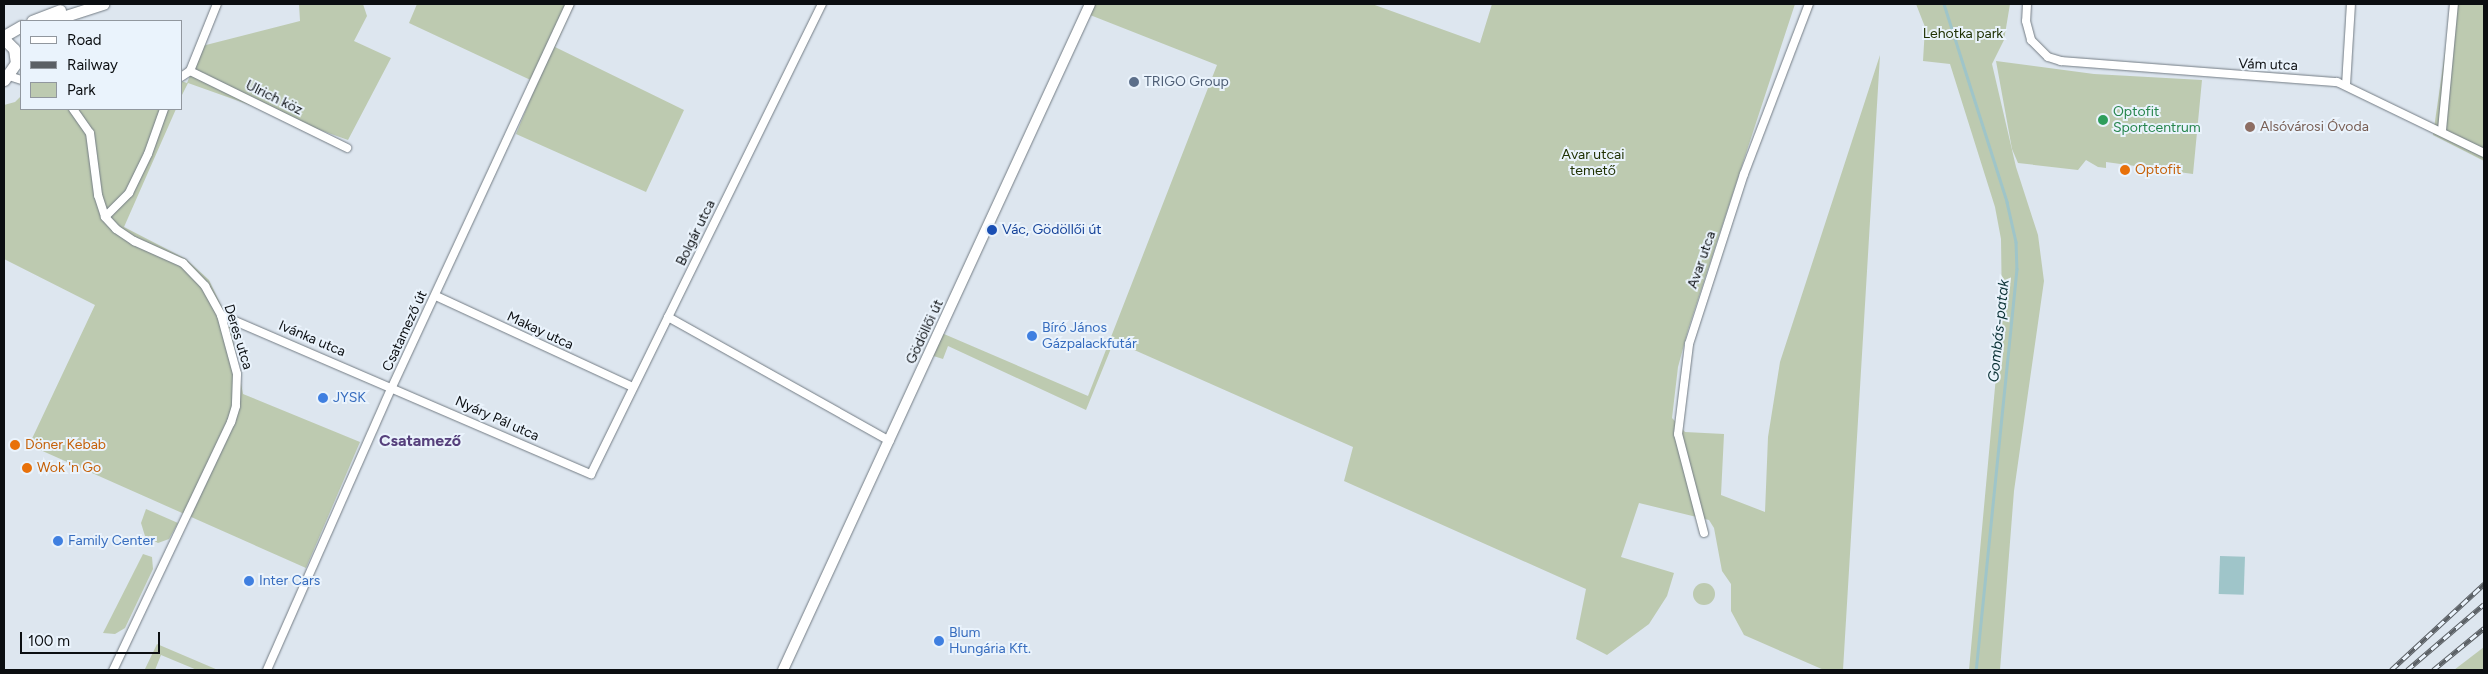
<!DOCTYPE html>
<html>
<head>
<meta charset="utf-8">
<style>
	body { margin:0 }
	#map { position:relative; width:2488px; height:674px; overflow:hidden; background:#dde6ef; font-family:Figtree,sans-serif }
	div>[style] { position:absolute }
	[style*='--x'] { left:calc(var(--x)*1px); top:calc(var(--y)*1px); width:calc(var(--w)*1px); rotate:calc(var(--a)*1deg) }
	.green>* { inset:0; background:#bdcab0 }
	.round { border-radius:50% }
	.water>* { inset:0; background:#9fc5c9; transform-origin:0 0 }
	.stream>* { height:2.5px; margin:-1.25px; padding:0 1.25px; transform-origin:1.25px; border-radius:1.25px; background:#9fc5c9 }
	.roads { filter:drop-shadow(0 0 1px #737c84) drop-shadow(0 0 1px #737c84) }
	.minor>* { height:8px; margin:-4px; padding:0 4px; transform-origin:4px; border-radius:4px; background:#fff }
	.secondary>* { height:10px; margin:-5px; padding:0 5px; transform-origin:5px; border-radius:5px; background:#fff }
	.primary>* { height:11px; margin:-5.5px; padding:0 5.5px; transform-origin:5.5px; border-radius:5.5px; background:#fff }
	.rail>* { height:4.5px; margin-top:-2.25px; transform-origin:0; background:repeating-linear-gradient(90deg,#eaf3fc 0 8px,#5b6065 0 16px); box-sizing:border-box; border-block:1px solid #5b6065 }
	.dots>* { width:14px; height:14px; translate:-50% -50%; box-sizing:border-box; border:2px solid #eaf3fc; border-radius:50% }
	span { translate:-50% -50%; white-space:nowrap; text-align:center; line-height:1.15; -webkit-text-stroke:4px #eaf3fc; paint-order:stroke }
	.park-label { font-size:14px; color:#203204 }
	.street-label { font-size:14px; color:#0b0e11 }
	.service-label { font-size:14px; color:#4e5e75 }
	.left { translate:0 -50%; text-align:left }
	.leisure-label { font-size:14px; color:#27864d }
	.education-label { font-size:14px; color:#785e54 }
	.food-label { font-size:14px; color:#c56008 }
	.transit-label { font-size:14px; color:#164399 }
	.shop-label { font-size:14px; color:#366cbe }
	.water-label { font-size:15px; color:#0b3236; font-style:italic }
	.quarter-label { font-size:16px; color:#56407c; font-weight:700 }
	.frame { position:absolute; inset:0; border:5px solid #0b0e11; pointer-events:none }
	.legend { position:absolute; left:20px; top:20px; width:162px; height:90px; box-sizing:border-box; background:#eaf3fc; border:1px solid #91979e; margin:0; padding:6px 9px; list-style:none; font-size:15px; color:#0b0e11 }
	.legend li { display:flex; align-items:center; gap:10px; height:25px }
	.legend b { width:25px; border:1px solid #91979e }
	.scale { position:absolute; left:20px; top:632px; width:140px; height:22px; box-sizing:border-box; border:2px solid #0b0e11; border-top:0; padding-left:6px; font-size:15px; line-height:18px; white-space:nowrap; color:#0b0e11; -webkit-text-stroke:4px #eaf3fc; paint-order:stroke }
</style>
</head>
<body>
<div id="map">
	<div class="green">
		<i style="clip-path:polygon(299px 4px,363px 4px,367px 16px,354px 41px,391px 58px,348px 140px,188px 83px,181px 97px,181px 81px,187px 83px,202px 46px,300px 21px)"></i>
		<i style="clip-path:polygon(417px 4px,574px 4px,555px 47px,684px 110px,646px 192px,516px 134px,537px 83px,409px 23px)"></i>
		<i style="clip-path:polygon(1089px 4px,1372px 4px,1480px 43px,1492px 4px,1795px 4px,1688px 330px,1678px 367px,1672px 418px,1685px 432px,1724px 434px,1721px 495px,1765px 512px,1768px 437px,1780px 362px,1880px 55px,1843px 670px,1824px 670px,1744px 635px,1731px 611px,1731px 584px,1722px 571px,1714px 528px,1709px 520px,1639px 503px,1621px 557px,1674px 573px,1667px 596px,1649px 624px,1607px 655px,1576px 639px,1586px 589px,1344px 481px,1353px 447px,1114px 341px,1086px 410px,948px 346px,943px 359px,927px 354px,937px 331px,1088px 396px,1217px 65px,1085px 13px)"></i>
		<i style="clip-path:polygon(1916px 4px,2010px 4px,2004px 40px,1992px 64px,2016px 167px,2038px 235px,2044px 281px,2014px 491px,2000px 670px,1969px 670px,2002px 311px,2001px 239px,1995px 207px,1950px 64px,1923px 61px,1925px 27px)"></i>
		<i style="clip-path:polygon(2452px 4px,2484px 4px,2484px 161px,2433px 135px)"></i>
		<i style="clip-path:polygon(1996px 61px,2094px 74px,2202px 80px,2193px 174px,2106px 162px,2106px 168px,2098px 167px,2086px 160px,2078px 170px,2018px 163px,2012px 149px)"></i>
		<i style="clip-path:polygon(21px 96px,21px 109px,176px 109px,124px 227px,186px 259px,209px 280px,230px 324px,243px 394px,360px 442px,306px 568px,29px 445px,95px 305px,4px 259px,4px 105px,15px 102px)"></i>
		<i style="clip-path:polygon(146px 509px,178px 523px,169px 539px,158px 543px,145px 536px,141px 523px)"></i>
		<i style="clip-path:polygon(143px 554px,152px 557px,153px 569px,125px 628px,115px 634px,103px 633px)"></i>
		<i class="round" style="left:1693px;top:583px;width:22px;height:22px"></i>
		<i style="clip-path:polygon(157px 644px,218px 670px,197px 670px,161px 655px,155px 670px,148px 670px,145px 669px)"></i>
		<i style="clip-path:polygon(2484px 647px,2484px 670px,2454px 670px)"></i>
	</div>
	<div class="water">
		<i style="left:2220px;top:556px;width:25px;height:38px;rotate:2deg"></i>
	</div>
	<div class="stream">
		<i style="--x:1944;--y:4;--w:208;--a:72.3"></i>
		<i style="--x:2007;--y:202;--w:41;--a:77.3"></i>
		<i style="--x:2016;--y:242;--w:27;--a:88"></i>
		<i style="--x:2017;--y:269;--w:403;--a:95.8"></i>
	</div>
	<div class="roads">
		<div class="minor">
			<i style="--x:2027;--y:4;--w:17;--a:93"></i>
			<i style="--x:2026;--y:21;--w:20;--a:75"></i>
			<i style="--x:2031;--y:40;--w:24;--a:45"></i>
			<i style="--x:2048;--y:57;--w:14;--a:17"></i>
			<i style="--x:2061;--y:61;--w:277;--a:4.4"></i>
			<i style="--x:2337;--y:82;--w:163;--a:25.8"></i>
			<i style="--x:190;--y:71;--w:175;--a:26.1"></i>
			<i style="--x:190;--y:71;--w:72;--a:-68.1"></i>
			<i style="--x:9;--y:76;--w:13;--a:18"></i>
			<i style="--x:181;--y:77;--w:11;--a:-34"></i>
			<i style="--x:2346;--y:85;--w:81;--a:-86.5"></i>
			<i style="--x:73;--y:109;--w:29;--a:55"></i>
			<i style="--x:90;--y:133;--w:63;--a:82.6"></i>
			<i style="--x:98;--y:195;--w:23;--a:72"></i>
			<i style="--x:105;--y:217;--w:16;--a:47"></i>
			<i style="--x:116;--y:229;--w:22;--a:34"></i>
			<i style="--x:134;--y:241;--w:54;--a:24.2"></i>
			<i style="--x:183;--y:263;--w:32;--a:46"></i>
			<i style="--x:205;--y:286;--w:33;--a:61"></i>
			<i style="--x:221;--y:315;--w:61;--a:74.8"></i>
			<i style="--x:237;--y:374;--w:32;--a:92"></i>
			<i style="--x:236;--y:406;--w:17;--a:107"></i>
			<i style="--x:231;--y:422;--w:275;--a:115.4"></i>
			<i style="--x:2442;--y:130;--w:127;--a:-84.6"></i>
			<i style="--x:105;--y:217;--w:34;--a:-45"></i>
			<i style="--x:129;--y:193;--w:43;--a:-64"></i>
			<i style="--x:148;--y:154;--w:48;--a:-70.4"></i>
			<i style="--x:436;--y:296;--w:217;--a:24.8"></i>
			<i style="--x:221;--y:315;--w:403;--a:23.3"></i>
			<i style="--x:591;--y:474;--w:524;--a:-63.83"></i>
			<i style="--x:668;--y:317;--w:254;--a:29.2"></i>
			<i style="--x:1704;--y:533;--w:102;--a:-104.7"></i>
			<i style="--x:1678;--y:434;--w:91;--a:-83"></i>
			<i style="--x:1689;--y:344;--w:179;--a:-72.1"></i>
			<i style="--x:1744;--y:174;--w:182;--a:-69.1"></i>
			<i style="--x:267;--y:670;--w:309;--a:-66.2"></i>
			<i style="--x:392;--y:387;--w:422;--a:-65.1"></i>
		</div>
		<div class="secondary">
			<i style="--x:783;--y:670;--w:733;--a:-65.25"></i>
		</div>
		<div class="primary">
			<i style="--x:32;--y:21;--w:30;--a:-21"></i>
			<i style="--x:50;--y:21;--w:56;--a:-17.8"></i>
			<i style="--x:4;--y:36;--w:20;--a:-30"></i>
			<i style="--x:4;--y:39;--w:14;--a:45"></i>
			<i style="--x:14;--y:49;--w:14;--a:82"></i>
			<i style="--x:16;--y:63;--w:21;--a:125"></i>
		</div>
	</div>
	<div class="rail">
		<i style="--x:2391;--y:670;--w:127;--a:-42.8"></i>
		<i style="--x:2407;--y:670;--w:101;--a:-40.6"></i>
		<i style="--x:2433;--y:670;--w:66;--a:-39.5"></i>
	</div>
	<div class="dots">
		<i style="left:1134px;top:82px;background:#5c6f8a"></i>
		<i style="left:2103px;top:120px;background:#2e9e5b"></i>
		<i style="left:2250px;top:127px;background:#8d6e63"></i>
		<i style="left:2125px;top:170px;background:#e8710a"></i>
		<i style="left:992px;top:230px;background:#1a4fb4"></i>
		<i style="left:1032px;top:336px;background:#3f7fe0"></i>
		<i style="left:323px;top:398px;background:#3f7fe0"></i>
		<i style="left:15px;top:445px;background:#e8710a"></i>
		<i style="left:27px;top:468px;background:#e8710a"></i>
		<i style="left:58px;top:541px;background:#3f7fe0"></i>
		<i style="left:249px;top:581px;background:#3f7fe0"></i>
		<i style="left:939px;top:641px;background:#3f7fe0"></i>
	</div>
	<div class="park-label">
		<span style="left:1963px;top:34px">Lehotka park</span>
		<span style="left:1593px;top:163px">Avar utcai<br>temető</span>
	</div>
	<div class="street-label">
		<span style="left:2268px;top:65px;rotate:2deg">Vám utca</span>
		<span style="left:274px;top:98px;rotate:26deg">Ulrich köz</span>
		<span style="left:696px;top:233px;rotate:-64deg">Bolgár utca</span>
		<span style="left:1702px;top:260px;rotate:-71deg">Avar utca</span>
		<span style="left:405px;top:331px;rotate:-65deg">Csatamező út</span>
		<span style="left:540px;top:331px;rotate:25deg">Makay utca</span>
		<span style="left:925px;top:332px;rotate:-65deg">Gödöllői út</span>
		<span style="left:238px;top:337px;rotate:73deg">Deres utca</span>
		<span style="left:312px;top:339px;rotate:23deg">Ivánka utca</span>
		<span style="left:497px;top:419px;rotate:24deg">Nyáry Pál utca</span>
	</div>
	<div class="service-label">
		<span class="left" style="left:1144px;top:82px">TRIGO Group</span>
	</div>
	<div class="leisure-label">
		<span class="left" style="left:2113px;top:120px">Optofit<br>Sportcentrum</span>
	</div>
	<div class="education-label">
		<span class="left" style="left:2260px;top:127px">Alsóvárosi Óvoda</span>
	</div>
	<div class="food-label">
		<span class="left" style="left:2135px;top:170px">Optofit</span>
		<span class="left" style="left:25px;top:445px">Döner Kebab</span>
		<span class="left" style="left:37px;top:468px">Wok 'n Go</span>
	</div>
	<div class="transit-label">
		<span class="left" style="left:1002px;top:230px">Vác, Gödöllői út</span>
	</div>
	<div class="shop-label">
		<span class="left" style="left:1042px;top:336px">Bíró János<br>Gázpalackfutár</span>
		<span class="left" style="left:333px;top:398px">JYSK</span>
		<span class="left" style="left:68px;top:541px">Family Center</span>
		<span class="left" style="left:259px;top:581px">Inter Cars</span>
		<span class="left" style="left:949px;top:641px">Blum<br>Hungária Kft.</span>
	</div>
	<div class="water-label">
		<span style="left:1999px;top:331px;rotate:-84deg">Gombás-patak</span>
	</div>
	<div class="quarter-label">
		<span style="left:420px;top:441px">Csatamező</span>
	</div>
	<div class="frame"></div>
	<ul class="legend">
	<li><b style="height:6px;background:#fff"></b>Road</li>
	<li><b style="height:6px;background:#5b6065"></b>Railway</li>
	<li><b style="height:14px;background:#bdcab0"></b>Park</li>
	</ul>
	<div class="scale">100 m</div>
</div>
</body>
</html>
